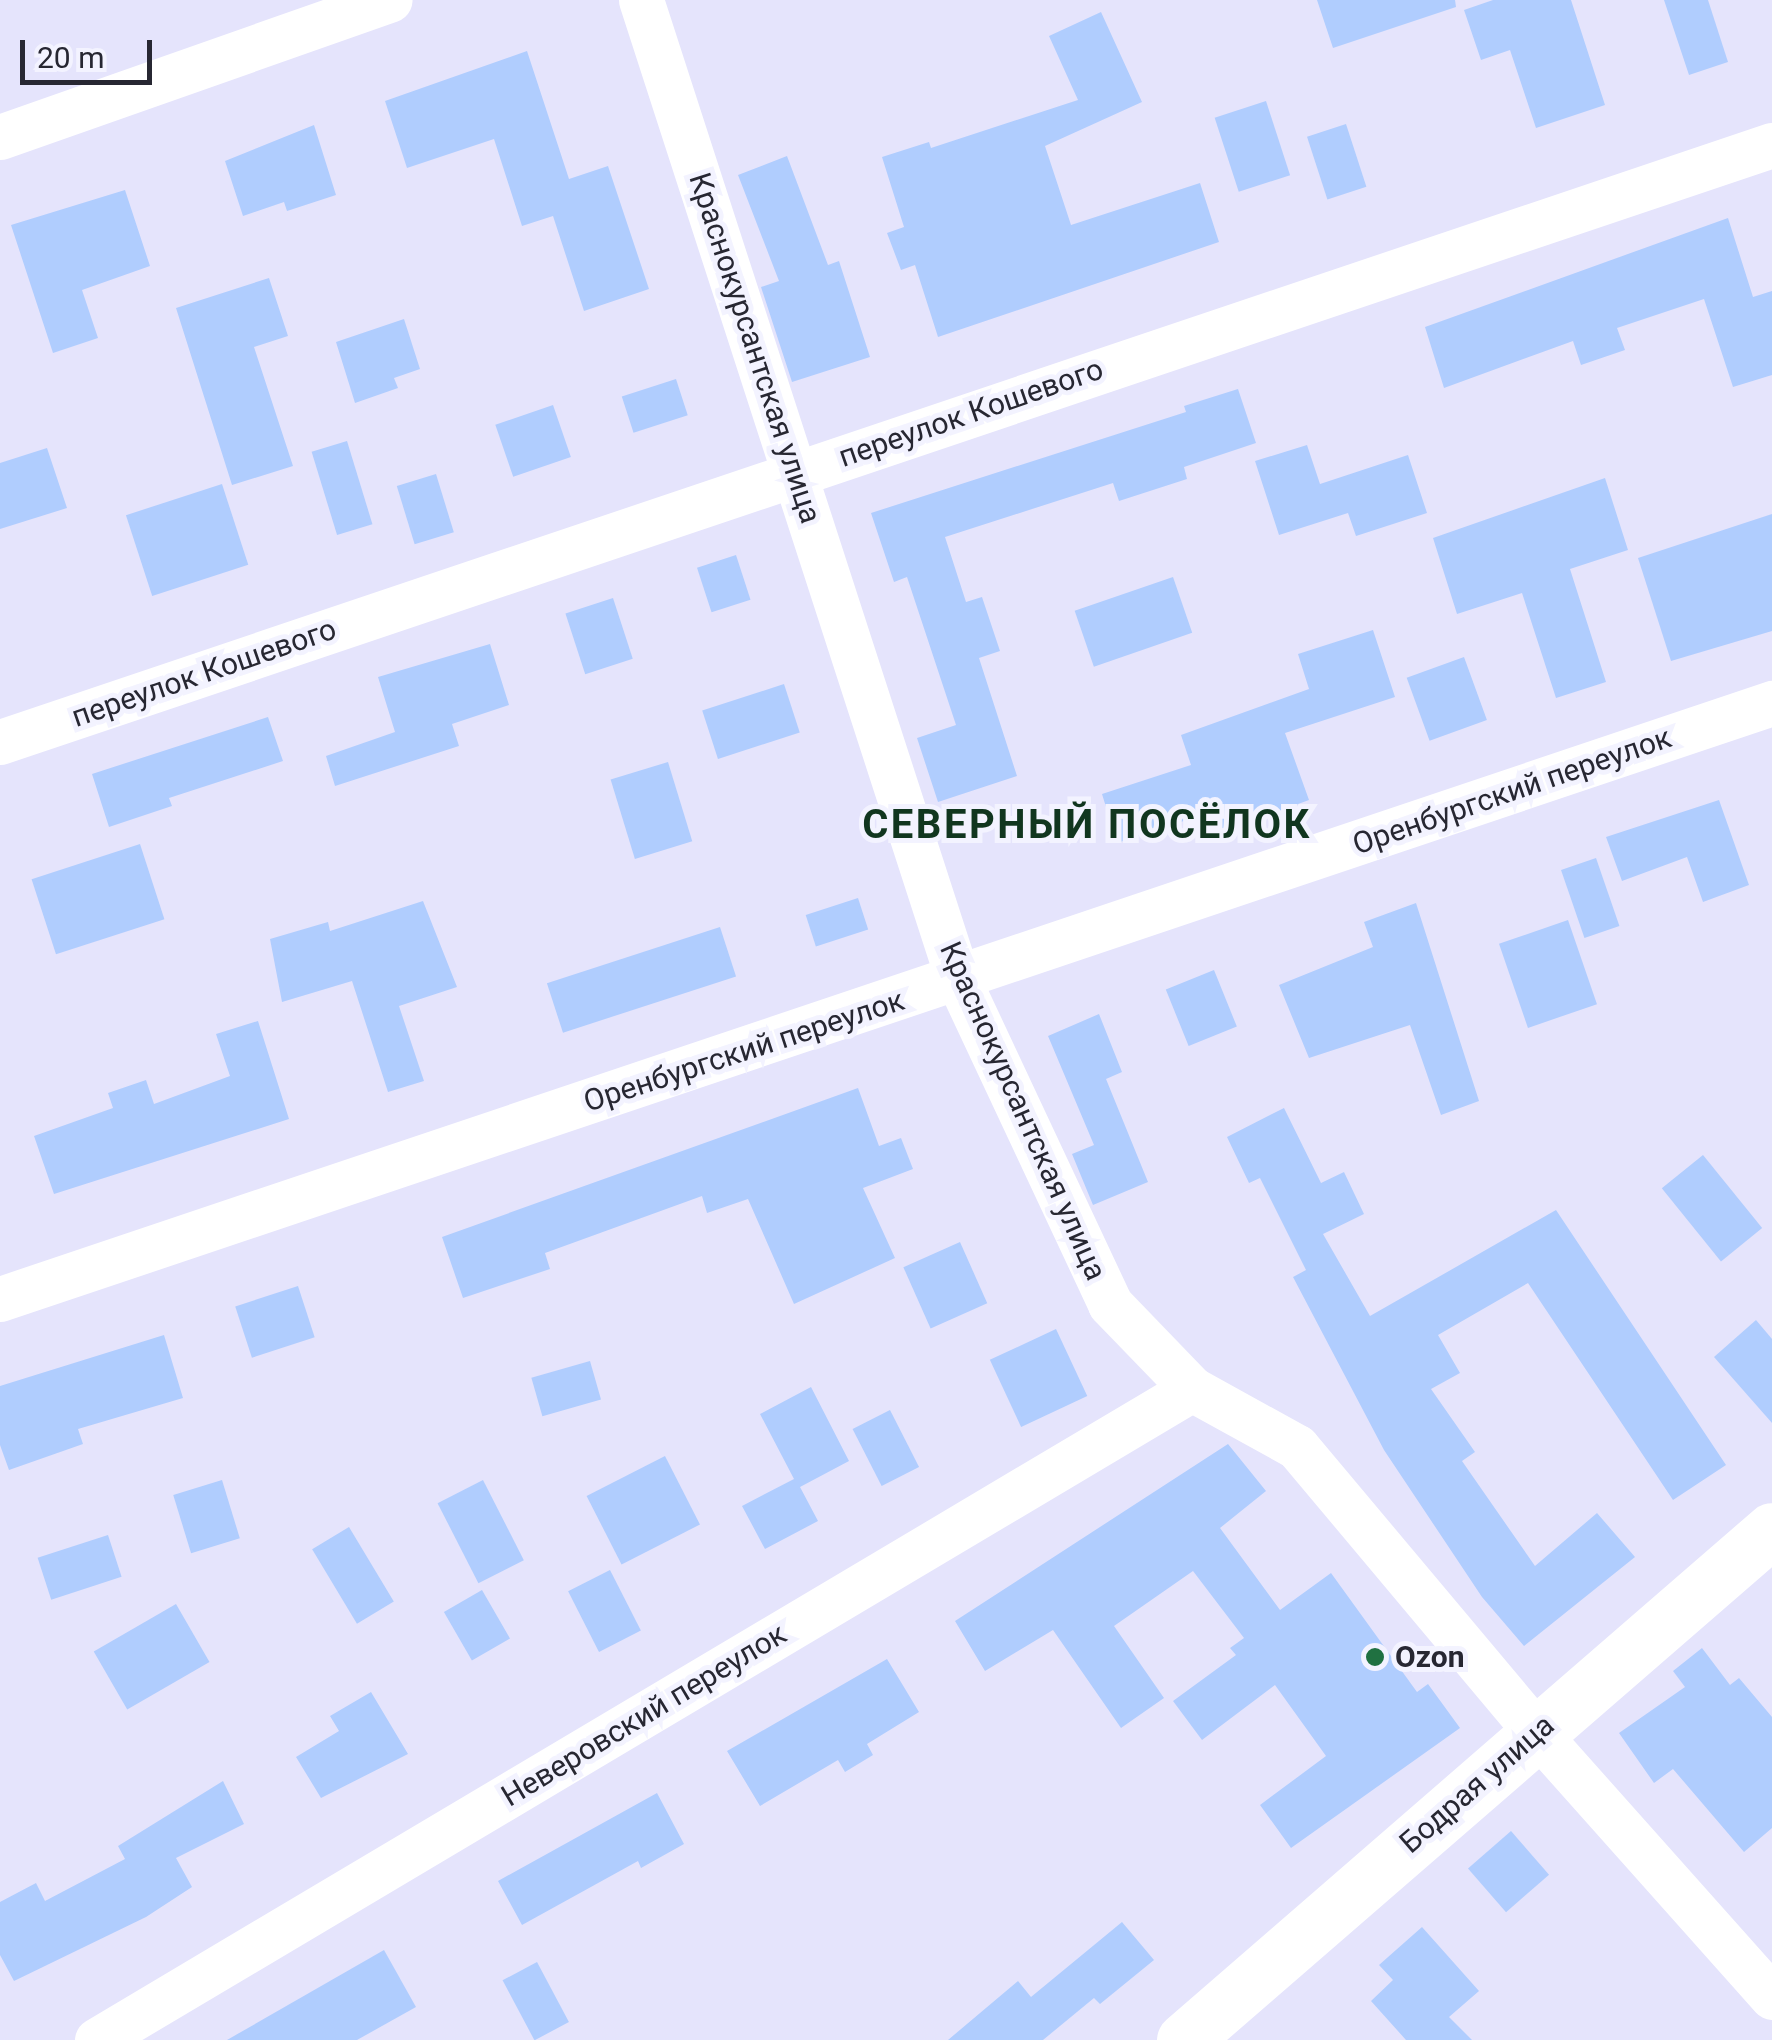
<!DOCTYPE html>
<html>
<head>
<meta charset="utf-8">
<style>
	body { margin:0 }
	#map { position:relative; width:1772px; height:2040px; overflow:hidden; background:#e5e4fc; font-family:Roboto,sans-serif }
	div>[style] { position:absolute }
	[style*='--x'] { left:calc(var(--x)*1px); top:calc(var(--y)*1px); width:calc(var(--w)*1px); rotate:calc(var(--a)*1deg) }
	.building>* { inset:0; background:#b0cdfe; transform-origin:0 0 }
	.minor>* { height:45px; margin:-22.5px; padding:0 22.5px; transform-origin:22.5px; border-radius:22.5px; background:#fff }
	.tertiary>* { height:55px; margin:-27.5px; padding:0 27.5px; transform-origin:27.5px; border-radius:27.5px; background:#fff }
	.dots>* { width:28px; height:28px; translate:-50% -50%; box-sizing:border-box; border:5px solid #f3f3ff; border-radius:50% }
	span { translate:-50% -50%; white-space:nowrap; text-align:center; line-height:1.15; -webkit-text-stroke:10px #f3f3ff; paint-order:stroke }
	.street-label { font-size:30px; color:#272732 }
	.poi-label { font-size:30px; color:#272732; font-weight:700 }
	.left { translate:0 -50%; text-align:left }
	.district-label { font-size:40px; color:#11361f; font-weight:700; letter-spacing:2.5px }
	.scale { position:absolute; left:20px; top:40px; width:132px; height:45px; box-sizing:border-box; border:5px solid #272732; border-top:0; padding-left:12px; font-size:30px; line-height:35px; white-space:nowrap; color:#272732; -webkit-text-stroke:8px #f3f3ff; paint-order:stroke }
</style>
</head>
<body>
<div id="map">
	<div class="building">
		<i style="clip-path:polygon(1317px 0,1455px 0,1456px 7px,1333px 48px)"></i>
		<i style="clip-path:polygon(1493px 0,1571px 0,1605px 105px,1536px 128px,1510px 50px,1481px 60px,1464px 10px)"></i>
		<i style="clip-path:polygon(1664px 0,1708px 0,1728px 62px,1689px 75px)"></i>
		<i style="clip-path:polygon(1101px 12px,1142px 102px,1045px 146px,1071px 225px,1200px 183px,1219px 242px,938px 337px,915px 265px,901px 270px,887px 233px,904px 227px,882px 157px,929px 142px,931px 148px,1078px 100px,1049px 36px)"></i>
		<i style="clip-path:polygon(527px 51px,569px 179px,608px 166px,649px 289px,584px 311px,553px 216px,522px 226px,494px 139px,407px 168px,385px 101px)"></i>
		<i style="left:1266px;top:101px;width:78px;height:54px;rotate:72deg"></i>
		<i style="left:1346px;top:124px;width:66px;height:41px;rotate:72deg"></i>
		<i style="clip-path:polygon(314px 125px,336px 195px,287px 211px,284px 202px,243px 216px,225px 161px)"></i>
		<i style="clip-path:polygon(787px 156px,828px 265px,839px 261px,870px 357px,792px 382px,761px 287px,779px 281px,738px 175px)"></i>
		<i style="clip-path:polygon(125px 190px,150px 266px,82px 290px,98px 338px,53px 353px,11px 225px)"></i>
		<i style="clip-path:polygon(1728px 218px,1753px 297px,1772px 291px,1772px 375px,1733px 387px,1704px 299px,1617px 328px,1625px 350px,1581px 365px,1573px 341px,1444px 388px,1425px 327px)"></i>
		<i style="clip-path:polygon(269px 278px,288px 336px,254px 347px,293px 466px,232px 485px,176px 308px)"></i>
		<i style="clip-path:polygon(404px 319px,420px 369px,394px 378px,398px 388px,355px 403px,336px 342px)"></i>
		<i style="left:676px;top:379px;width:38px;height:57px;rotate:72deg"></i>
		<i style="clip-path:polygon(1238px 389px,1256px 443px,1184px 467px,1187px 479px,1119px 501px,1113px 483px,945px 537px,966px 602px,982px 597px,1000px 651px,979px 658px,1017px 776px,938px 802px,917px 738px,956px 725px,907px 577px,894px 582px,871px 513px,1186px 412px,1184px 406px)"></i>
		<i style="left:553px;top:405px;width:55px;height:61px;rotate:71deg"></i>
		<i style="left:347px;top:441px;width:87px;height:37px;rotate:73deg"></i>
		<i style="clip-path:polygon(1307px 445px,1320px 484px,1408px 455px,1427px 513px,1356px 536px,1348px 513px,1279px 535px,1255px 461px)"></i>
		<i style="clip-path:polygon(47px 448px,67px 508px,0 529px,0 463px)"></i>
		<i style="left:436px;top:474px;width:61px;height:41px;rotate:73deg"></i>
		<i style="clip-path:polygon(1605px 478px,1628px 550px,1570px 569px,1606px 682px,1556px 698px,1522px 593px,1457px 614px,1433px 538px)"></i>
		<i style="left:222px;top:484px;width:85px;height:101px;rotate:72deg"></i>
		<i style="clip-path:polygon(1772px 514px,1772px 631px,1671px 661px,1638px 558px)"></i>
		<i style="left:736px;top:555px;width:47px;height:41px;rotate:72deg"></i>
		<i style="left:1173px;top:577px;width:59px;height:104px;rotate:71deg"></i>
		<i style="left:613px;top:598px;width:64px;height:50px;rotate:72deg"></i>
		<i style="clip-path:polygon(1373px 630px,1395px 697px,1285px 733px,1309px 800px,1216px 834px,1208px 813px,1117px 843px,1102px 794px,1191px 765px,1181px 735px,1309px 689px,1298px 654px)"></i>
		<i style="clip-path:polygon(490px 644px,509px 705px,452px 724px,459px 746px,335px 786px,326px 756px,395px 732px,378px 677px)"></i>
		<i style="left:1464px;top:657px;width:67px;height:61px;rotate:70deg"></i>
		<i style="left:784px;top:684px;width:51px;height:86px;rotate:72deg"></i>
		<i style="clip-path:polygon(268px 717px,283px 761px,169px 798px,172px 806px,109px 827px,92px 774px)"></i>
		<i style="left:668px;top:762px;width:83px;height:60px;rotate:73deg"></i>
		<i style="clip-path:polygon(1719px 800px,1749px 885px,1703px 902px,1687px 857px,1622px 881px,1606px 837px)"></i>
		<i style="left:140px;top:844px;width:79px;height:114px;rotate:72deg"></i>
		<i style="left:1596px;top:858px;width:72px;height:37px;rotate:71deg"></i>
		<i style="left:858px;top:898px;width:33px;height:55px;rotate:72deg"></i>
		<i style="clip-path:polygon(423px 901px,457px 987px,399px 1006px,424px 1081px,388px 1092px,352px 981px,282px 1002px,270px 939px,328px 922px,330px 931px)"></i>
		<i style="clip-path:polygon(1416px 903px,1479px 1101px,1441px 1115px,1410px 1025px,1309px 1058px,1279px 985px,1373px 947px,1364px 922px)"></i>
		<i style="left:1568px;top:920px;width:89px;height:73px;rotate:71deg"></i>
		<i style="left:720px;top:927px;width:52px;height:182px;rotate:72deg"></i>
		<i style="left:1214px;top:970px;width:61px;height:52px;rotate:68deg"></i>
		<i style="clip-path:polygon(1099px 1014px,1122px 1072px,1106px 1079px,1148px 1182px,1093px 1205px,1072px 1154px,1094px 1145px,1048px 1036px)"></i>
		<i style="clip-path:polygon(258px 1021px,289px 1119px,54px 1194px,34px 1136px,113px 1108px,108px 1093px,146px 1080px,154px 1104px,230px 1076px,216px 1034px)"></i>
		<i style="clip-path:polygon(858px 1088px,879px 1146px,901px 1138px,913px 1169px,863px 1188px,895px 1258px,794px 1304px,748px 1199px,707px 1213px,702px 1196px,545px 1253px,550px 1269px,463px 1298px,442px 1237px)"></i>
		<i style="clip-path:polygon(1284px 1108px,1321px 1183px,1344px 1172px,1364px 1214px,1323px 1234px,1370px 1316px,1556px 1210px,1726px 1465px,1673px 1500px,1528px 1283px,1438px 1335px,1460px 1373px,1431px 1389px,1475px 1452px,1462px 1461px,1535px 1566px,1597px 1513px,1635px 1557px,1524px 1646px,1482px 1597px,1384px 1450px,1293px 1277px,1306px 1270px,1260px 1178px,1249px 1183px,1227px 1137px)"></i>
		<i style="left:1703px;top:1155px;width:94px;height:53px;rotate:51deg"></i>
		<i style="left:960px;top:1242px;width:67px;height:62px;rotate:66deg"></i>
		<i style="left:298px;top:1286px;width:54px;height:66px;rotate:72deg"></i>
		<i style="clip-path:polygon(1756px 1320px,1772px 1339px,1772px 1423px,1714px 1357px)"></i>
		<i style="left:1056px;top:1329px;width:74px;height:73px;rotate:65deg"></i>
		<i style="clip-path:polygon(164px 1335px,183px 1398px,78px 1429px,83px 1444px,9px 1470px,0 1445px,0 1386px)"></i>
		<i style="left:590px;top:1361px;width:40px;height:61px;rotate:74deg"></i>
		<i style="clip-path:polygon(811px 1387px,849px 1461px,800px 1487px,818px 1521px,765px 1549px,742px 1506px,794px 1479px,760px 1414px)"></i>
		<i style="left:890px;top:1410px;width:64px;height:42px;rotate:63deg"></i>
		<i style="clip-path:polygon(1228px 1444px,1266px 1491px,1220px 1528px,1280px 1610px,1331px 1573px,1417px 1692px,1428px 1684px,1460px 1728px,1291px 1848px,1260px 1805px,1326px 1756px,1275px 1685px,1202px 1740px,1173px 1701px,1236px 1655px,1230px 1648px,1244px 1638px,1193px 1571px,1114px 1626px,1164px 1698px,1121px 1728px,1053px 1630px,985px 1671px,955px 1621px)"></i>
		<i style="left:665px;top:1456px;width:77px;height:88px;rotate:63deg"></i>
		<i style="left:222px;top:1480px;width:61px;height:51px;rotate:73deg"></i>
		<i style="left:483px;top:1480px;width:90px;height:51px;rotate:63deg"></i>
		<i style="left:349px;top:1527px;width:87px;height:43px;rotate:59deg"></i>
		<i style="left:108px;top:1535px;width:44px;height:74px;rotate:72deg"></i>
		<i style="left:610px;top:1570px;width:68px;height:47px;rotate:63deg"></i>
		<i style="left:482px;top:1590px;width:56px;height:44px;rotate:60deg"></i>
		<i style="left:176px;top:1604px;width:67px;height:95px;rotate:60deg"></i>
		<i style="clip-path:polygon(1702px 1648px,1730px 1685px,1739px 1678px,1772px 1717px,1772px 1828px,1744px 1852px,1673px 1769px,1654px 1783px,1619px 1733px,1685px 1687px,1673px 1671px)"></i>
		<i style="clip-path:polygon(887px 1659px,919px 1712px,867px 1744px,873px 1755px,845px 1772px,838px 1760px,760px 1806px,727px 1751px)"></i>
		<i style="clip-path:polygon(371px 1692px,408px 1754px,321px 1798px,296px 1757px,339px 1731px,330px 1716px)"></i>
		<i style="clip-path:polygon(223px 1781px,244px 1824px,176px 1858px,192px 1887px,146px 1917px,14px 1981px,0 1955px,0 1902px,36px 1883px,45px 1901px,125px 1859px,118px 1846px)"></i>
		<i style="clip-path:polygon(657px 1793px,684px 1844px,641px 1868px,638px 1861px,522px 1925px,498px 1881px)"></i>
		<i style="left:1511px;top:1831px;width:58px;height:57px;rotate:49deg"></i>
		<i style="clip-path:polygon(1122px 1922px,1154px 1960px,1100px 2004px,1094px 1998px,1043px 2040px,948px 2040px,1018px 1981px,1031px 1997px)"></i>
		<i style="clip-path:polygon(1422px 1927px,1479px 1991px,1449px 2017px,1472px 2040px,1406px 2040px,1371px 2001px,1393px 1980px,1379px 1965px)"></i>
		<i style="clip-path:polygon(384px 1950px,416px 2007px,357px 2040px,227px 2040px)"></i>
		<i style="left:537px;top:1962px;width:68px;height:39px;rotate:62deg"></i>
	</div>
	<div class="minor">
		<i style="--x:641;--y:0;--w:1029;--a:72.06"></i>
		<i style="--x:958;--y:979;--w:359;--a:64.9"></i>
		<i style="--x:1110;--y:1304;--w:118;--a:46"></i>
		<i style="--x:1192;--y:1389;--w:120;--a:28.9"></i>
		<i style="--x:1297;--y:1447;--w:372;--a:50"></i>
		<i style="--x:1536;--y:1732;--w:355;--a:48.3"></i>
		<i style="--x:0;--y:137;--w:413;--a:-19.4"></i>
		<i style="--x:0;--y:742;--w:1870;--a:-18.62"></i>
		<i style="--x:0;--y:1299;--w:1870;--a:-18.59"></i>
		<i style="--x:97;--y:2040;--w:1274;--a:-30.73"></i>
	</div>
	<div class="tertiary">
		<i style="--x:1184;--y:2040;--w:778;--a:-40.94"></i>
	</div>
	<div class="dots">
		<i style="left:1375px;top:1657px;background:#207141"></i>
	</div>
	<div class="street-label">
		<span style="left:755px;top:348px;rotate:72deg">Краснокурсантская улица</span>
		<span style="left:971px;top:413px;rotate:-19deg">переулок Кошевого</span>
		<span style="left:204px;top:673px;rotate:-19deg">переулок Кошевого</span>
		<span style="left:1512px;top:791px;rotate:-19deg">Оренбургский переулок</span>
		<span style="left:744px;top:1051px;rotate:-18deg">Оренбургский переулок</span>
		<span style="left:1023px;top:1111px;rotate:66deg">Краснокурсантская улица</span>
		<span style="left:644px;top:1715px;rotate:-31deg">Неверовский переулок</span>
		<span style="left:1477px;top:1784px;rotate:-41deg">Бодрая улица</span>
	</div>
	<div class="poi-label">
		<span class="left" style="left:1395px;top:1657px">Ozon</span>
	</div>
	<div class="district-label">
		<span style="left:1087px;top:825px">СЕВЕРНЫЙ ПОСЁЛОК</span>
	</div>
	<div class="scale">20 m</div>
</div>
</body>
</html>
